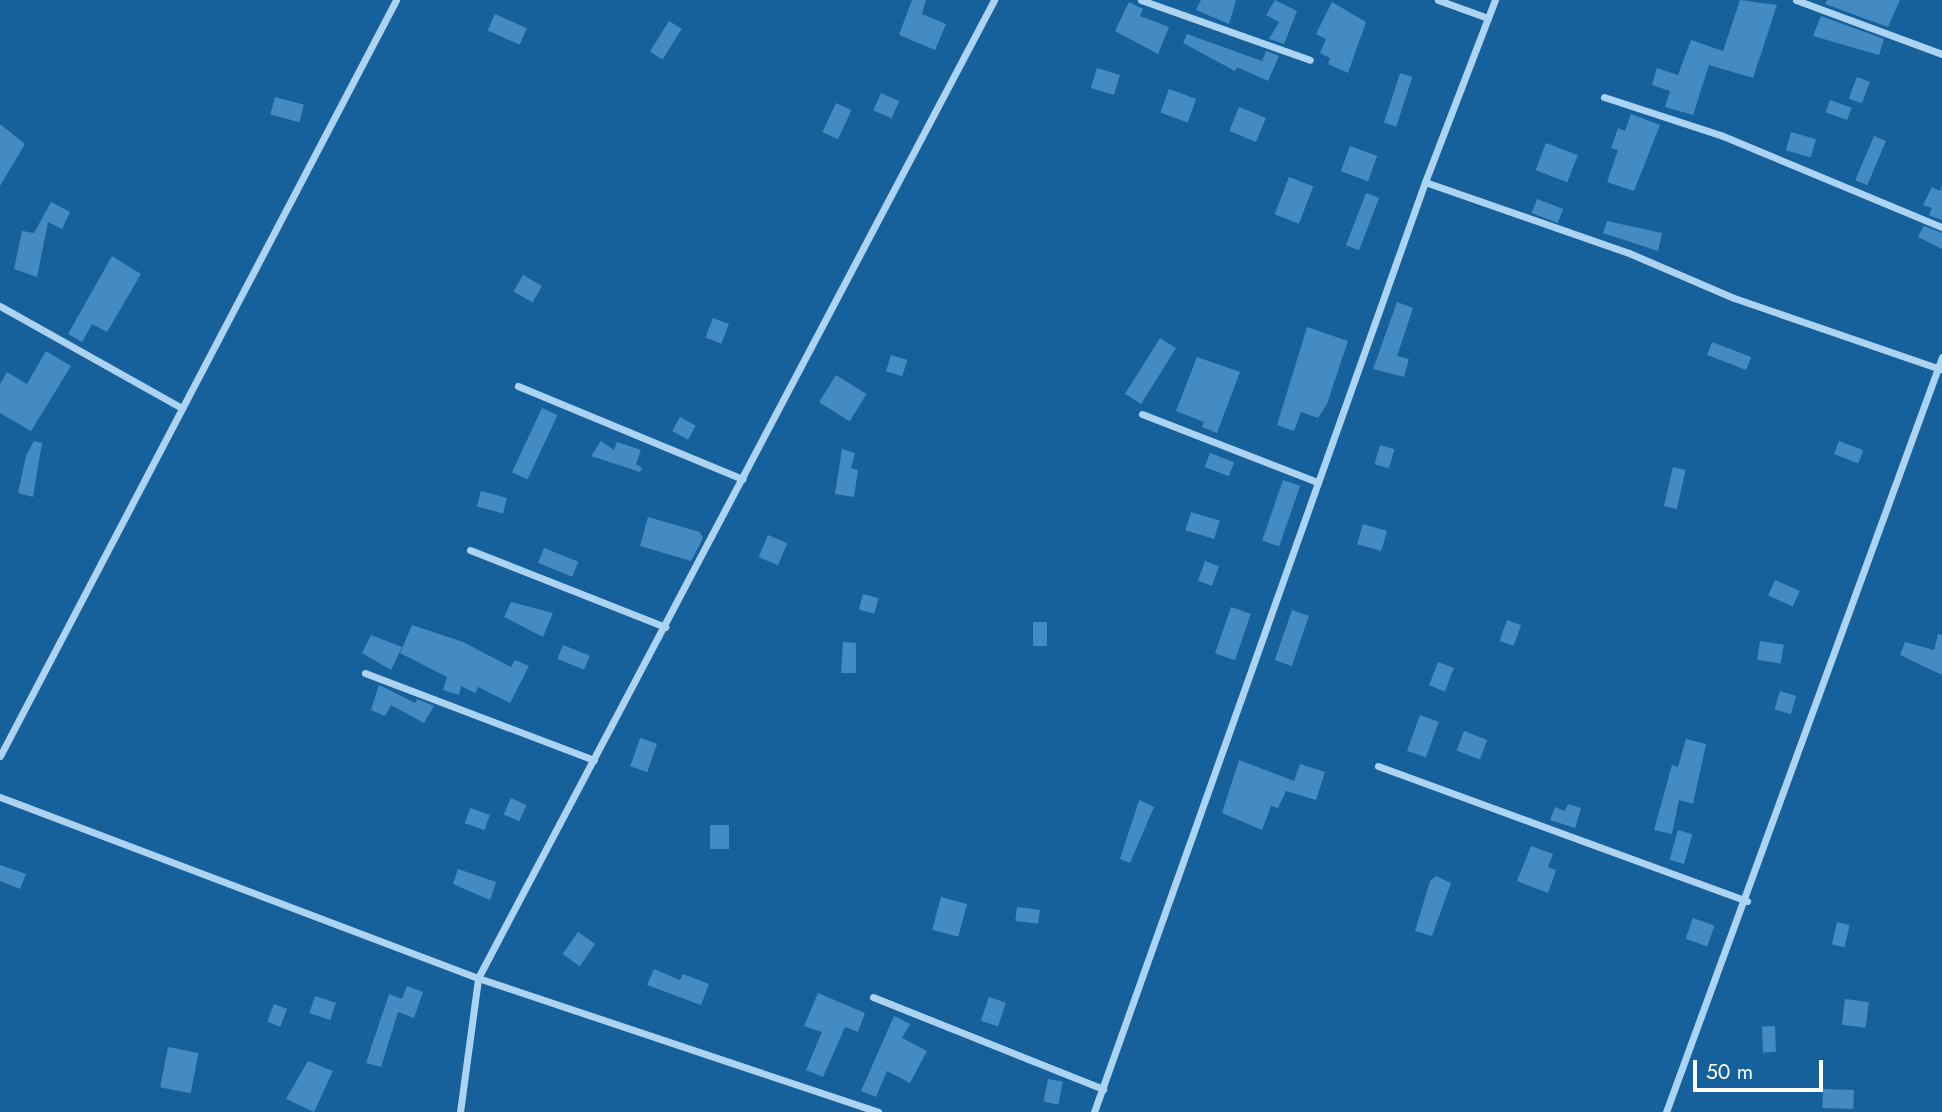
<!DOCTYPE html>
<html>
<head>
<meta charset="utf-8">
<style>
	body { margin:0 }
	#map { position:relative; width:1942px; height:1112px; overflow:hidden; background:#16609b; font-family:Jost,sans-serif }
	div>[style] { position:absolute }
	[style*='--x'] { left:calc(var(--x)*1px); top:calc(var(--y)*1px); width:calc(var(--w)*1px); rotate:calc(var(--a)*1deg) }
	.building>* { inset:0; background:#448bc4; transform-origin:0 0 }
	.minor>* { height:7px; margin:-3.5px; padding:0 3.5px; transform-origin:3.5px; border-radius:3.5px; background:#acd4f2 }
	span { translate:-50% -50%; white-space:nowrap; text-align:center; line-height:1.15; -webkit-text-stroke:5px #16609b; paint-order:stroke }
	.scale { position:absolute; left:1693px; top:1060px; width:130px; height:32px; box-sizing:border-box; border:4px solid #fff; border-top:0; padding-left:9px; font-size:21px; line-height:24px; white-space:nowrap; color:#fff; -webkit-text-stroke:5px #16609b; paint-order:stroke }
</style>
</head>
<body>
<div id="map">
	<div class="building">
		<i style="clip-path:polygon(912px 0,926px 0,922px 14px,946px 24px,935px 50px,899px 35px)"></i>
		<i style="clip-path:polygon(1201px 0,1236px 0,1229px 24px,1196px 10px)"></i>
		<i style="clip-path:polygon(1275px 0,1297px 11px,1284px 44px,1269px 39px,1279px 22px,1266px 15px)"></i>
		<i style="clip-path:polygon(1740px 0,1777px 5px,1753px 78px,1709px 65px,1693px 115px,1665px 107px,1670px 91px,1652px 85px,1657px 68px,1678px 75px,1691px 40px,1723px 51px)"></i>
		<i style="clip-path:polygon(1827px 0,1900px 0,1888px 27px,1825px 4px)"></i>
		<i style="clip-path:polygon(1129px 2px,1143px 9px,1140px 16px,1169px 27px,1158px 54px,1115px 31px)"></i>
		<i style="clip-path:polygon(1332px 2px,1366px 22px,1348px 73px,1328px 64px,1330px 58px,1320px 53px,1326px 39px,1316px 34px)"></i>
		<i style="left:495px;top:14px;width:35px;height:18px;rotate:24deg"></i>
		<i style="clip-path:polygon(1821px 16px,1884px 39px,1879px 55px,1813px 36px)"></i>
		<i style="left:669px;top:21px;width:15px;height:36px;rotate:32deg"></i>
		<i style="clip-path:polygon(1187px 34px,1262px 61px,1266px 51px,1279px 56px,1268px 81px,1237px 67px,1235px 71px,1183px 43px)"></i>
		<i style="left:1097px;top:68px;width:24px;height:21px;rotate:17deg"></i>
		<i style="left:1400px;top:73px;width:13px;height:52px;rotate:18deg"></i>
		<i style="left:1857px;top:77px;width:14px;height:23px;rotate:21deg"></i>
		<i style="left:1169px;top:89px;width:29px;height:25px;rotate:20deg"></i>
		<i style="left:881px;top:93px;width:20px;height:19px;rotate:24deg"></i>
		<i style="left:275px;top:97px;width:30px;height:18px;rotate:15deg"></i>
		<i style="left:1830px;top:100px;width:23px;height:13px;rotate:20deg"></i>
		<i style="left:836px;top:103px;width:17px;height:32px;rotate:25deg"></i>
		<i style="left:1239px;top:107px;width:29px;height:26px;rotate:22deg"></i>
		<i style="clip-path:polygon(1631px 114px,1660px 125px,1634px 191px,1607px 182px,1618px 150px,1611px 148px,1618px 128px,1625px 131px)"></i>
		<i style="clip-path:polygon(0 124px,25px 144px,0 186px)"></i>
		<i style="left:1791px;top:132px;width:26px;height:19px;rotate:16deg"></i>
		<i style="left:1874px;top:136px;width:13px;height:48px;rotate:23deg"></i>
		<i style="left:1546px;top:143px;width:34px;height:29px;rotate:21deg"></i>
		<i style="left:1350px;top:146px;width:29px;height:27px;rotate:20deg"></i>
		<i style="left:1289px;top:177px;width:26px;height:40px;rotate:21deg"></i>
		<i style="clip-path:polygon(1942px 186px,1942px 220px,1929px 215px,1932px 208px,1923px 205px,1932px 187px,1940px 191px)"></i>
		<i style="left:1366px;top:193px;width:14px;height:56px;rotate:21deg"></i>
		<i style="left:1537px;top:199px;width:28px;height:15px;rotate:21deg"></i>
		<i style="clip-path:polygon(51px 202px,70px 212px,62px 229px,48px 222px,37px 277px,14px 269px,22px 231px,34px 233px)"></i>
		<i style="clip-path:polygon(1607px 221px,1662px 233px,1658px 251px,1603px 233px)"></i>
		<i style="clip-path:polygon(1924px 226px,1942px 233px,1942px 249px,1918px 237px)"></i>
		<i style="clip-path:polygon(112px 256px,141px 274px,107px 332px,92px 324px,82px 342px,68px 334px)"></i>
		<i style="left:523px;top:275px;width:22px;height:19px;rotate:30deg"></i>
		<i style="clip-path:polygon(1397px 302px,1413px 308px,1397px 356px,1409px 359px,1404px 377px,1373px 369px)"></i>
		<i style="left:713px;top:318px;width:17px;height:21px;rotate:21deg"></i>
		<i style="clip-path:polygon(1307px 327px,1348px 341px,1327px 404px,1318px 418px,1301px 412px,1294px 431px,1277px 425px)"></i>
		<i style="left:1160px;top:338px;width:19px;height:66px;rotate:32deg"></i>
		<i style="left:1712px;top:342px;width:42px;height:14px;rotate:21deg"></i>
		<i style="clip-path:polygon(46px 351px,71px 366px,31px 431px,0 413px,0 384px,7px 372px,27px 384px)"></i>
		<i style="left:891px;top:355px;width:17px;height:17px;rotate:17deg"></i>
		<i style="clip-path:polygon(1197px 357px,1240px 372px,1217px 433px,1202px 427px,1204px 422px,1176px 411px)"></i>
		<i style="left:836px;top:375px;width:36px;height:32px;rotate:32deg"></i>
		<i style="left:542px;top:408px;width:17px;height:71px;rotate:25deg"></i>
		<i style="left:680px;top:417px;width:18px;height:16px;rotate:29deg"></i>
		<i style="clip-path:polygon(34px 441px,42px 443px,33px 497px,18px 493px,26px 456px)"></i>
		<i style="clip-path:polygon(601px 441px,614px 450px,617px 442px,641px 450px,636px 464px,642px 468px,640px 472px,591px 456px)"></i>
		<i style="left:1839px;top:441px;width:26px;height:14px;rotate:21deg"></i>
		<i style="left:1380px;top:445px;width:15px;height:20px;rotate:16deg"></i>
		<i style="clip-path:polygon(842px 449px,855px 453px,851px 468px,858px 470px,854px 497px,835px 494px)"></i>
		<i style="left:1210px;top:453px;width:26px;height:15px;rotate:21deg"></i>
		<i style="left:1673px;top:467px;width:13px;height:40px;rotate:13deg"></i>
		<i style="left:1283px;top:480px;width:18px;height:64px;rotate:19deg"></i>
		<i style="left:481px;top:491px;width:27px;height:16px;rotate:15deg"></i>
		<i style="left:1191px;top:512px;width:30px;height:19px;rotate:17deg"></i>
		<i style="clip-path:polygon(648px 517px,700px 532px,703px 538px,691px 561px,640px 546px)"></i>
		<i style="left:1363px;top:524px;width:25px;height:21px;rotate:16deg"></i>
		<i style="left:768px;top:535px;width:21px;height:24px;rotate:23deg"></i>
		<i style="left:544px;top:548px;width:37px;height:16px;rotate:22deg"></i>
		<i style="left:1205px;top:561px;width:15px;height:21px;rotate:20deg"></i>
		<i style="left:1775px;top:580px;width:27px;height:17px;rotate:24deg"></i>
		<i style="left:863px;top:594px;width:16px;height:16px;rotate:15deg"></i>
		<i style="clip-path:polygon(511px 602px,553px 613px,543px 637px,504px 617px)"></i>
		<i style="left:1231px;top:607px;width:21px;height:49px;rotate:19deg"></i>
		<i style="left:1292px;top:610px;width:18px;height:53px;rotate:19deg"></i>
		<i style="left:1507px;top:620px;width:15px;height:22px;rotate:20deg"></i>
		<i style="left:1033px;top:622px;width:14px;height:24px"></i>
		<i style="clip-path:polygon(412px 625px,463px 642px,511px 667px,515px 660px,529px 666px,510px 703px,478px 687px,475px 693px,461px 686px,459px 695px,443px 690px,447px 677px,400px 653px)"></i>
		<i style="clip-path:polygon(1938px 634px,1942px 635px,1942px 675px,1900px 655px,1905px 642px,1934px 650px)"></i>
		<i style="clip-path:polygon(371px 635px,402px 647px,391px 670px,362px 653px)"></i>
		<i style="left:1760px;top:641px;width:24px;height:19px;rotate:9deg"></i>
		<i style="clip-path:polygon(843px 642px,856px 643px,856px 673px,841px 673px)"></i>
		<i style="left:563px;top:645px;width:29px;height:15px;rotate:22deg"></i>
		<i style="left:1438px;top:662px;width:17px;height:25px;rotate:21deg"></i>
		<i style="clip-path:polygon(379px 685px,415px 703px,417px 699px,434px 706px,424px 723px,391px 705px,385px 716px,371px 710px)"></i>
		<i style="left:1780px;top:691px;width:17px;height:19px;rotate:17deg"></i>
		<i style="left:1420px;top:715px;width:20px;height:38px;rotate:20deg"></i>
		<i style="left:1464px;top:731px;width:25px;height:21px;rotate:21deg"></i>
		<i style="left:640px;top:738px;width:18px;height:30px;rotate:19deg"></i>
		<i style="clip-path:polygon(1686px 739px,1706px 744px,1693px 804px,1679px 800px,1672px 834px,1654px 830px,1672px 765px,1678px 767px)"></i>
		<i style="clip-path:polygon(1239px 760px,1294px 781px,1300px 764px,1325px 772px,1316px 800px,1286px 791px,1278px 808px,1271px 806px,1262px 830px,1222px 813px)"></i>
		<i style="left:511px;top:798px;width:17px;height:18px;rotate:24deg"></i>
		<i style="clip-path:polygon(1139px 800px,1154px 807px,1130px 863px,1120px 859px)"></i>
		<i style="clip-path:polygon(1568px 804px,1581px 808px,1575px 828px,1550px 820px,1555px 807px,1565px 811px)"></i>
		<i style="left:470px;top:808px;width:21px;height:16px;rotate:19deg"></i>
		<i style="left:710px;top:825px;width:19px;height:24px"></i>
		<i style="left:1678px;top:830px;width:15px;height:31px;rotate:16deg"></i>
		<i style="clip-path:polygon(1531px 846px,1553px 854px,1548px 867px,1556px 870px,1548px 893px,1517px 881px)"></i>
		<i style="clip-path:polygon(0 865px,26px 874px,20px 889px,0 881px)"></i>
		<i style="clip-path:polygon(458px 869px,496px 882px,490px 900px,453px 884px)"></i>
		<i style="clip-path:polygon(1436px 876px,1451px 883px,1432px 936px,1415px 931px,1430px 881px)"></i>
		<i style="left:941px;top:897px;width:27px;height:34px;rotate:15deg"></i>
		<i style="left:1017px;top:907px;width:23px;height:14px;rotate:7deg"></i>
		<i style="left:1693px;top:918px;width:23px;height:22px;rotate:20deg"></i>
		<i style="left:1837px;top:922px;width:13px;height:23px;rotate:13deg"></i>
		<i style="left:578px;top:932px;width:21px;height:27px;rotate:35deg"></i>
		<i style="clip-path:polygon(654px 969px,680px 980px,683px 974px,709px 984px,701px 1005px,647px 985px)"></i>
		<i style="clip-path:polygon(407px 986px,423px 992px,414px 1018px,398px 1012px,381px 1067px,366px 1063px,389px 994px,402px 999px)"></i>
		<i style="clip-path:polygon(818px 993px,865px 1013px,858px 1032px,845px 1027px,823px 1077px,806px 1070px,822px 1032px,804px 1026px)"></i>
		<i style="left:315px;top:996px;width:22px;height:18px;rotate:18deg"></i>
		<i style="left:989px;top:997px;width:18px;height:25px;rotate:19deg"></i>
		<i style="left:1845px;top:999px;width:24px;height:26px;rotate:7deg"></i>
		<i style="left:274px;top:1004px;width:14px;height:19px;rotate:21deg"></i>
		<i style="clip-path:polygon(894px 1016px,910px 1024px,902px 1038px,927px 1051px,910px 1083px,887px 1071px,876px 1097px,861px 1091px)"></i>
		<i style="left:1775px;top:1026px;width:26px;height:13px;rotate:88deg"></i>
		<i style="left:168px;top:1047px;width:31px;height:41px;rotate:11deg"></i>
		<i style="clip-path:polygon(308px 1061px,333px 1071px,314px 1112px,286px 1099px)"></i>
		<i style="left:1048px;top:1079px;width:15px;height:23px;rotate:11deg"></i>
		<i style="left:1823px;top:1089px;width:31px;height:19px;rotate:2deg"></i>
	</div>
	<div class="minor">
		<i style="--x:1141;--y:0;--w:179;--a:19.5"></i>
		<i style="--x:1438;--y:0;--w:53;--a:19.8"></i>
		<i style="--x:1796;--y:0;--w:156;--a:20.3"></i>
		<i style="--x:1604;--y:97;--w:125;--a:18.1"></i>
		<i style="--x:1723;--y:136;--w:237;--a:22.6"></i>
		<i style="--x:1425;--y:182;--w:216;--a:19.2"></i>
		<i style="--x:1629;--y:253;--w:114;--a:23.2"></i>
		<i style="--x:1734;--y:298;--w:218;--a:19"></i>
		<i style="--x:0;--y:306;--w:209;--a:29.3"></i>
		<i style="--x:518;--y:386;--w:243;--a:22.5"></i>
		<i style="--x:1142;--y:414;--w:188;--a:21.2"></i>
		<i style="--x:470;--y:550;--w:210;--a:21.5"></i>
		<i style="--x:365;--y:673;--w:245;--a:20.8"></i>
		<i style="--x:0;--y:756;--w:853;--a:-62.35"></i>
		<i style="--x:1378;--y:766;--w:393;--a:20.1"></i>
		<i style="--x:0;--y:797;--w:511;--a:20.74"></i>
		<i style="--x:478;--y:978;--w:422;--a:18.5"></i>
		<i style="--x:873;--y:997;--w:248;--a:21.8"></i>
		<i style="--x:460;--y:1112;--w:135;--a:-82.3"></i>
		<i style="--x:478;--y:978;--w:1106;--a:-62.18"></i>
		<i style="--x:1094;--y:1112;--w:987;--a:-70.41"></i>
		<i style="--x:1425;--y:182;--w:195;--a:-69"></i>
		<i style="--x:1666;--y:1112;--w:804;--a:-69.92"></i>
	</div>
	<div class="scale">50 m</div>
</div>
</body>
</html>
